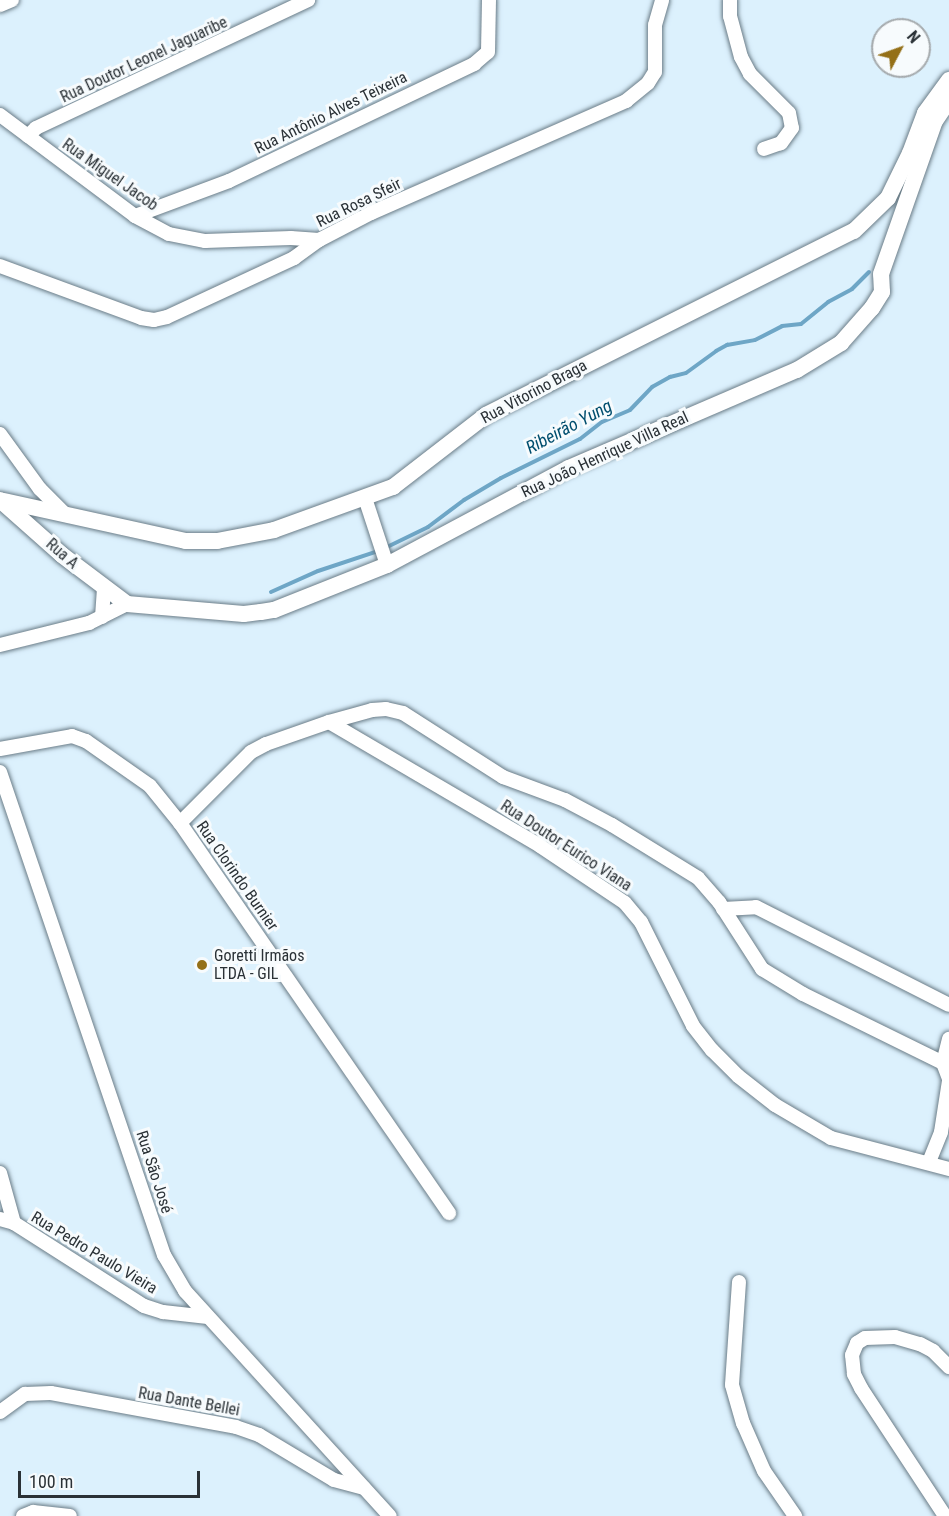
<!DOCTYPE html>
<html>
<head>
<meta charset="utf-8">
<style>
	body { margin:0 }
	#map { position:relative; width:949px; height:1516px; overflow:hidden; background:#dcf1fd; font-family:"Roboto Condensed",sans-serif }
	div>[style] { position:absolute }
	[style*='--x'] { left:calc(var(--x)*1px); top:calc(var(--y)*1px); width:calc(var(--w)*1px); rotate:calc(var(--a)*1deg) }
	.stream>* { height:4px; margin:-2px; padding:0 2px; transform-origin:2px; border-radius:2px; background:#6ea6c6 }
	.roads { filter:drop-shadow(0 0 2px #6a7c87) drop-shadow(0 0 2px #6a7c87) }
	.minor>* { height:14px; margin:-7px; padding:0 7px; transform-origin:7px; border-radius:7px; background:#fff }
	.major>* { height:16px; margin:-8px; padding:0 8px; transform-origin:8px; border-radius:8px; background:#fff }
	.dots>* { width:16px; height:16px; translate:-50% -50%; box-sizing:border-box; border:3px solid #f7fbfd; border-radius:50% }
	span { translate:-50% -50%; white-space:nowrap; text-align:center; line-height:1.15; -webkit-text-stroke:6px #f7fbfd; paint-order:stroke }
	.street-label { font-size:16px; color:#2a3136 }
	.poi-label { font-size:16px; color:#2a3136 }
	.left { translate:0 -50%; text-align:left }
	.water-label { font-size:18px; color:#004e6e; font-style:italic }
	.north { position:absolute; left:871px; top:18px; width:60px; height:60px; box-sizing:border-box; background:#f7fbfd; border:2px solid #a5aaad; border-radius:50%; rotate:49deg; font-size:16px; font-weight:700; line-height:24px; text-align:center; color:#2a3136 }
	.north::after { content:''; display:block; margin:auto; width:21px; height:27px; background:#947018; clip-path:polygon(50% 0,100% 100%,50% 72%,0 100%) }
	.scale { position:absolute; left:18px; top:1471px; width:182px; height:27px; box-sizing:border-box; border:3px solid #2a3136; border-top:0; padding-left:8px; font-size:18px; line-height:21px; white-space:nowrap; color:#2a3136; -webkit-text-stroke:4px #f7fbfd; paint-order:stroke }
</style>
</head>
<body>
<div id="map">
	<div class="stream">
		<i style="--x:385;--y:548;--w:48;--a:-26"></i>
		<i style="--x:428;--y:527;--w:45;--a:-36.9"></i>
		<i style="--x:464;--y:500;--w:43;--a:-30.7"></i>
		<i style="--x:501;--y:478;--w:88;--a:-26.3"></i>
		<i style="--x:580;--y:439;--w:28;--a:-38"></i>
		<i style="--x:602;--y:422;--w:30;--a:-23"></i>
		<i style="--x:630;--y:410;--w:32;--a:-46"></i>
		<i style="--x:652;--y:387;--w:21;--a:-29"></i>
		<i style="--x:670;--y:377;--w:16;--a:-14"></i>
		<i style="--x:686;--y:373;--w:37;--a:-36"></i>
		<i style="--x:716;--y:351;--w:13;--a:-29"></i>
		<i style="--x:727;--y:345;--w:28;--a:-10"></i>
		<i style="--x:755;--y:340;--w:30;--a:-27"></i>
		<i style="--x:782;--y:326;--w:19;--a:-6"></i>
		<i style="--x:801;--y:324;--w:35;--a:-39"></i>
		<i style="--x:828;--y:302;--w:27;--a:-28"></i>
		<i style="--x:852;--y:289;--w:24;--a:-45"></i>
		<i style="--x:271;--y:592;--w:51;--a:-24.1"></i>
		<i style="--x:318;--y:571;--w:63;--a:-18.4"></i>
	</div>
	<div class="roads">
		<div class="minor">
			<i style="--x:730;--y:0;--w:16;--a:90"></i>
			<i style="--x:730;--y:16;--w:42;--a:75"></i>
			<i style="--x:741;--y:57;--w:19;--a:62"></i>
			<i style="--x:750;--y:74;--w:55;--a:45"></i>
			<i style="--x:789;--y:113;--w:15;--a:79"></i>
			<i style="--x:792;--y:128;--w:19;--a:126"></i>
			<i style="--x:781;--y:143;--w:18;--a:161"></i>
			<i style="--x:0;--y:5;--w:13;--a:-23"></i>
			<i style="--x:0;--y:115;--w:169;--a:36.8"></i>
			<i style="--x:135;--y:216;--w:38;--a:28"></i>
			<i style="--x:169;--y:234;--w:37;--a:11"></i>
			<i style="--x:205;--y:241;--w:86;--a:-2"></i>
			<i style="--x:291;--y:238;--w:28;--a:4"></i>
			<i style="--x:28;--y:136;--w:11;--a:-45"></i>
			<i style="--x:36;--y:128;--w:301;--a:-25.2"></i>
			<i style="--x:135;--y:216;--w:100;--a:-20.4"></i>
			<i style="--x:229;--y:181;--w:272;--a:-25.5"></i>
			<i style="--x:474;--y:64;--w:18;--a:-41"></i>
			<i style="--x:488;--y:52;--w:52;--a:-88.9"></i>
			<i style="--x:0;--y:266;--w:150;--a:20.2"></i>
			<i style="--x:141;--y:318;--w:13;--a:9"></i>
			<i style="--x:154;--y:320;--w:13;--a:-13"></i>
			<i style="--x:167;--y:317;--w:140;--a:-24.9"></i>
			<i style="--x:294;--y:258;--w:31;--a:-36"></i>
			<i style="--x:319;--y:240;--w:59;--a:-27.4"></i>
			<i style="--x:371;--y:213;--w:279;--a:-23.7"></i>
			<i style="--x:626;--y:101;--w:28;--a:-39"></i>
			<i style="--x:648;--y:83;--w:13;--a:-58"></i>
			<i style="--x:655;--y:72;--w:47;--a:-90"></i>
			<i style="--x:655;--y:25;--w:26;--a:-74"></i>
			<i style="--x:0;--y:434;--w:68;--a:54"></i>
			<i style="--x:40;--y:489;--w:37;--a:45"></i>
			<i style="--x:365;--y:498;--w:71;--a:71.8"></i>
			<i style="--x:102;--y:617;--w:28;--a:-86"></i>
			<i style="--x:0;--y:645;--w:92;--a:-13.9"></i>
			<i style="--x:89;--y:623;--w:42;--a:-26.6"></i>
			<i style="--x:329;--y:722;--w:245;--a:30.4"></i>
			<i style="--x:540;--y:846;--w:102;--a:33.8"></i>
			<i style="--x:625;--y:903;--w:25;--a:50"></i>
			<i style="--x:641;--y:922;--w:116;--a:63.4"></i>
			<i style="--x:693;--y:1026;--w:31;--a:52"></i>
			<i style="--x:712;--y:1050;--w:37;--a:45"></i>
			<i style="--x:738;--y:1076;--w:47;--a:38.1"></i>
			<i style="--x:775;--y:1105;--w:65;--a:30.5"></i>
			<i style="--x:831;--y:1138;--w:122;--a:14.7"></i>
			<i style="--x:0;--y:749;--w:73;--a:-10.2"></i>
			<i style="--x:72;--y:736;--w:15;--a:20"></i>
			<i style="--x:86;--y:741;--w:78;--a:35.1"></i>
			<i style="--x:150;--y:786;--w:48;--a:51"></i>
			<i style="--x:180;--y:823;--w:474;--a:55.4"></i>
			<i style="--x:0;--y:772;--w:510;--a:71.25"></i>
			<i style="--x:164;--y:1255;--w:42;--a:59.7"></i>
			<i style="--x:185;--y:1291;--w:304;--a:47.7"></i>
			<i style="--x:180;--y:823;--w:100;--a:-45"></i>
			<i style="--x:251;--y:752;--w:17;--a:-28"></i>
			<i style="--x:266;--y:744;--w:67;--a:-19.2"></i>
			<i style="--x:329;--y:722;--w:45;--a:-15.6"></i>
			<i style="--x:372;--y:710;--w:14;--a:-4"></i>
			<i style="--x:386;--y:709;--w:17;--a:13"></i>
			<i style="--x:403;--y:713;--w:119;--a:32.6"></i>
			<i style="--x:503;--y:777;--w:66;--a:20.4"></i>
			<i style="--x:565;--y:800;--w:53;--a:28"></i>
			<i style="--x:612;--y:825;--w:101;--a:31.6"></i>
			<i style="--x:698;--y:878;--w:32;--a:49"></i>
			<i style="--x:719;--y:902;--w:80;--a:57.3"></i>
			<i style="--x:762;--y:969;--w:48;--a:31.4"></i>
			<i style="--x:803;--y:994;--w:156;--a:26.2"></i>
			<i style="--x:943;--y:1063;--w:17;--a:69"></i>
			<i style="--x:723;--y:909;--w:33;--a:-3"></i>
			<i style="--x:756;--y:907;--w:216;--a:26.9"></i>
			<i style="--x:943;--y:1063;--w:25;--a:-76"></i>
			<i style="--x:929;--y:1162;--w:32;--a:-68"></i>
			<i style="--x:941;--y:1132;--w:52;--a:-81.1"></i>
			<i style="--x:0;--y:1173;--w:52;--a:74.4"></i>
			<i style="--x:0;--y:1219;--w:15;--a:16"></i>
			<i style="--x:14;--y:1223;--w:154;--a:32.6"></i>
			<i style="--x:144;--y:1306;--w:20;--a:18"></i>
			<i style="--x:163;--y:1312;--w:45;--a:6.3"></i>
			<i style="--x:739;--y:1282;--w:103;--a:93.9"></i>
			<i style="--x:732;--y:1385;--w:40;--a:74"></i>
			<i style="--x:743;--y:1423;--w:52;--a:66.4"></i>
			<i style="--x:764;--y:1471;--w:55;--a:55.4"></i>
			<i style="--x:0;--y:1412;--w:31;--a:-36"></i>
			<i style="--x:25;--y:1394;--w:26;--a:-2"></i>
			<i style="--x:51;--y:1393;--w:188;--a:10.4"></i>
			<i style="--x:236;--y:1427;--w:24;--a:19"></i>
			<i style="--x:259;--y:1435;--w:87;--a:31"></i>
			<i style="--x:334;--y:1480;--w:31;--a:15"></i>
			<i style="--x:23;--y:1516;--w:11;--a:-22"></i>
			<i style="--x:33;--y:1512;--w:37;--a:6"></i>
			<i style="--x:945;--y:1516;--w:153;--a:-123.3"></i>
			<i style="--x:861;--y:1388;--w:16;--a:-117"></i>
			<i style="--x:854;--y:1374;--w:19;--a:-96"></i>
			<i style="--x:852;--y:1355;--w:13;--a:-67"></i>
			<i style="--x:857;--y:1343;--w:9;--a:-32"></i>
			<i style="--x:865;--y:1338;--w:30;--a:-2"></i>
			<i style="--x:895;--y:1337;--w:26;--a:16"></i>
			<i style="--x:920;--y:1344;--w:15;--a:28"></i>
			<i style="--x:933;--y:1351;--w:23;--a:45"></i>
		</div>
		<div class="major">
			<i style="--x:0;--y:500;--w:83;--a:41.6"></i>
			<i style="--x:62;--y:555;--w:81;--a:37"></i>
			<i style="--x:127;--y:604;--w:117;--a:4.9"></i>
			<i style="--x:244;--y:614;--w:17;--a:-7"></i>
			<i style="--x:261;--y:612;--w:13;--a:-9"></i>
			<i style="--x:274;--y:610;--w:122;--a:-21.7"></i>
			<i style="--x:387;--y:565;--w:206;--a:-28.1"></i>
			<i style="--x:569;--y:468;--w:248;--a:-23.3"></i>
			<i style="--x:797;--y:370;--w:52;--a:-31.5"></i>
			<i style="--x:841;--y:343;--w:47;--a:-48.5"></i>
			<i style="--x:872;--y:308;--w:19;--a:-58"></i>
			<i style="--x:882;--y:292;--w:18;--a:-93"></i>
			<i style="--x:881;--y:274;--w:162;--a:-70.6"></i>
			<i style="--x:935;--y:121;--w:25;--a:-56"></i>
			<i style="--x:4;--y:501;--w:186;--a:12.4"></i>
			<i style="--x:186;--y:541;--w:31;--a:0"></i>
			<i style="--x:217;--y:541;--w:58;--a:-10.9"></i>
			<i style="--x:274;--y:530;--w:127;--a:-19.9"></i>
			<i style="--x:393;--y:487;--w:118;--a:-37.7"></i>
			<i style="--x:486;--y:415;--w:411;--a:-26.6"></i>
			<i style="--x:854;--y:231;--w:47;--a:-44.1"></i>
			<i style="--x:888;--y:198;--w:50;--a:-63.9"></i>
			<i style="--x:910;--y:153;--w:43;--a:-69.4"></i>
			<i style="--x:925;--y:113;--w:41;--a:-54"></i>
		</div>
	</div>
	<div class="dots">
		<i style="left:202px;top:965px;background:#947018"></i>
	</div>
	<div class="street-label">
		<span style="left:144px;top:60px;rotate:-25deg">Rua Doutor Leonel Jaguaribe</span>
		<span style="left:331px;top:113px;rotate:-26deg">Rua Antônio Alves Teixeira</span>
		<span style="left:110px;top:175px;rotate:35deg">Rua Miguel Jacob</span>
		<span style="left:359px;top:203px;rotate:-26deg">Rua Rosa Sfeir</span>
		<span style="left:534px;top:392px;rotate:-28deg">Rua Vitorino Braga</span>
		<span style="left:605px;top:455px;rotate:-25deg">Rua João Henrique Villa Real</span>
		<span style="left:62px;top:554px;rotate:41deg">Rua A</span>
		<span style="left:566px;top:846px;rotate:33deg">Rua Doutor Eurico Viana</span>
		<span style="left:237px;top:876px;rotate:55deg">Rua Clorindo Burnier</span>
		<span style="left:154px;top:1172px;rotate:72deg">Rua São José</span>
		<span style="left:94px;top:1253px;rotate:31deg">Rua Pedro Paulo Vieira</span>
		<span style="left:189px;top:1402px;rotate:10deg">Rua Dante Bellei</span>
	</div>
	<div class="poi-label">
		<span class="left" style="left:214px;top:965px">Goretti Irmãos<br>LTDA - GIL</span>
	</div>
	<div class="water-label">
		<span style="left:569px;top:427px;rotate:-28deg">Ribeirão Yung</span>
	</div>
	<div class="north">N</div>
	<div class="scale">100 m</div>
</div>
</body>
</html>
